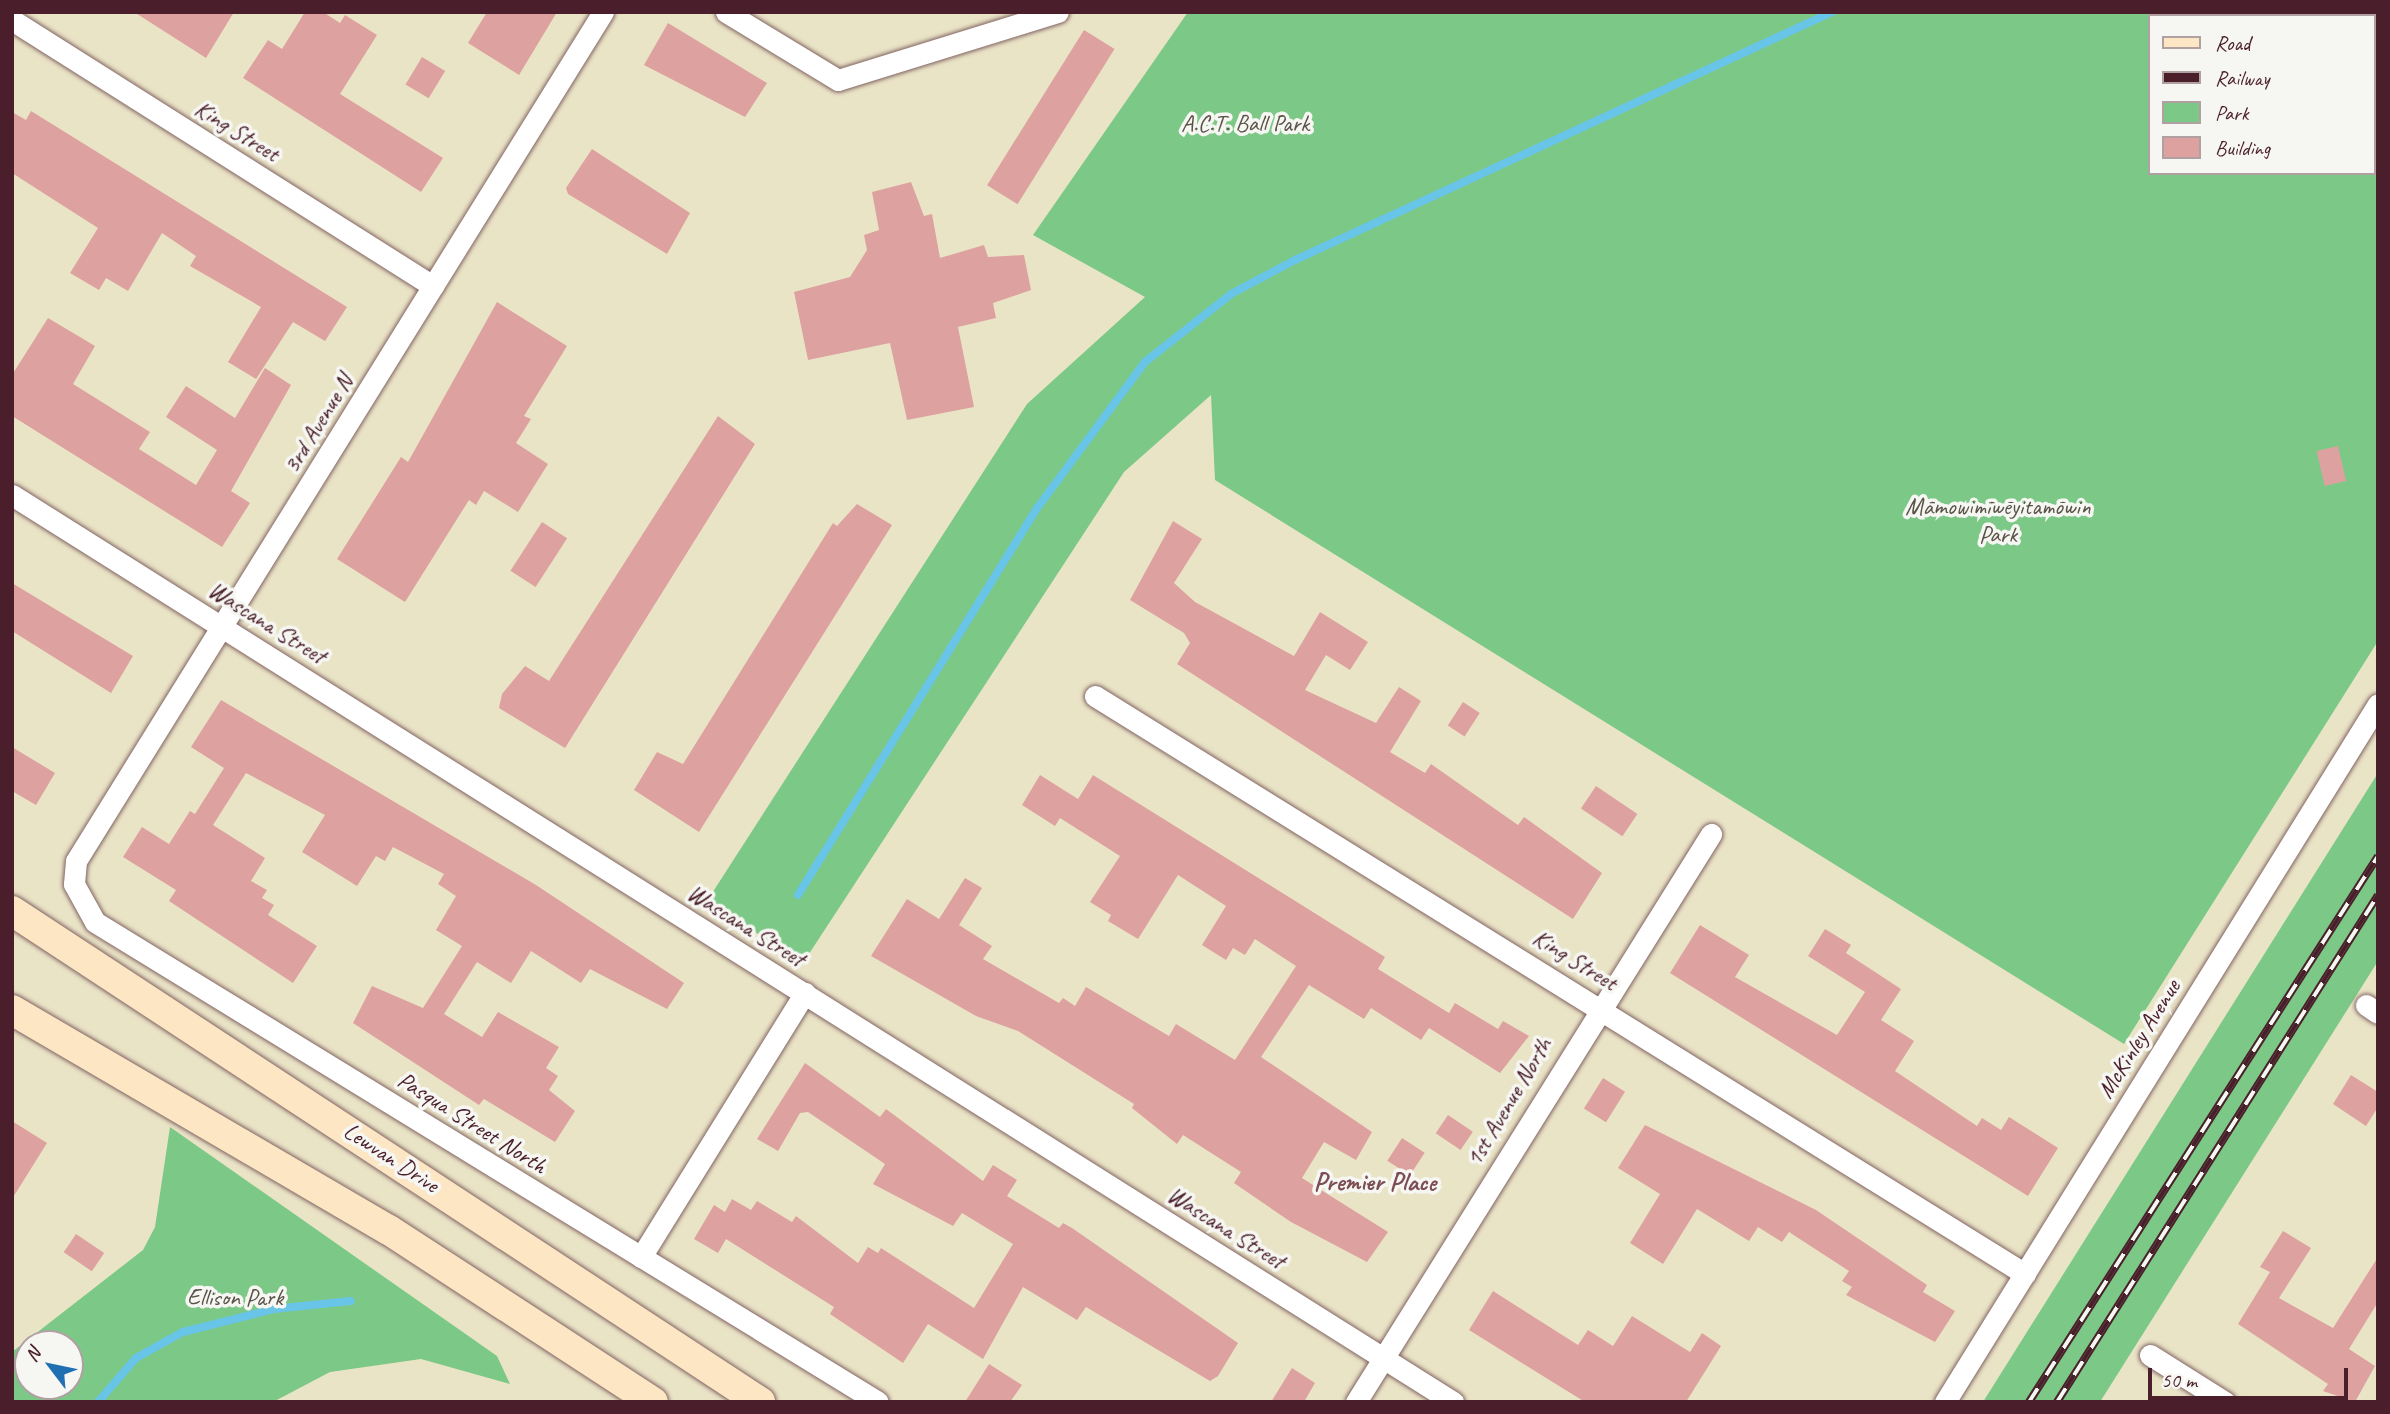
<!DOCTYPE html>
<html>
<head>
<meta charset="utf-8">
<style>
	body { margin:0 }
	#map { position:relative; width:2390px; height:1414px; overflow:hidden; background:#eae4c7; font-family:Caveat,sans-serif }
	div>[style] { position:absolute }
	[style*='--x'] { left:calc(var(--x)*1px); top:calc(var(--y)*1px); width:calc(var(--w)*1px); rotate:calc(var(--a)*1deg) }
	.green>* { inset:0; background:#7cc887 }
	.stream>* { height:8px; margin:-4px; padding:0 4px; transform-origin:4px; border-radius:4px; background:#69c5e7 }
	.building>* { inset:0; background:#dda29f; transform-origin:0 0 }
	.roads { filter:drop-shadow(0 0 2px #826462) drop-shadow(0 0 2px #826462) }
	.street>* { height:21px; margin:-10.5px; padding:0 10.5px; transform-origin:10.5px; border-radius:10.5px; background:#fff }
	.secondary>* { height:30px; margin:-15px; padding:0 15px; transform-origin:15px; border-radius:15px; background:#fce6c4 }
	.rail>* { height:8px; margin-top:-4px; transform-origin:0; background:repeating-linear-gradient(90deg,#f6f6f2 0 16px,#4a1f2b 0 32px); box-sizing:border-box; border-block:2px solid #4a1f2b }
	span { translate:-50% -50%; white-space:nowrap; text-align:center; line-height:1.15; -webkit-text-stroke:7px #f6f6f2; paint-order:stroke }
	.park-label { font-size:24px; color:#595247 }
	.street-label { font-size:24px; color:#4a1f2b }
	.neighbourhood-label { font-size:26px; color:#7d4d54; font-weight:700 }
	.frame { position:absolute; inset:0; border:14px solid #4a1f2b; pointer-events:none }
	.legend { position:absolute; left:2148px; top:14px; width:228px; height:161px; box-sizing:border-box; background:#f6f6f2; border:2px solid #b1a0a2; margin:0; padding:9px 12px; list-style:none; font-size:21px; color:#4a1f2b }
	.legend li { display:flex; align-items:center; gap:14px; height:35px }
	.legend b { width:35px; border:2px solid #b1a0a2 }
	.north { position:absolute; left:14px; top:1330px; width:70px; height:70px; box-sizing:border-box; background:#f6f6f2; border:2px solid #b1a0a2; border-radius:50%; rotate:302deg; font-size:19px; font-weight:700; line-height:28px; text-align:center; color:#4a1f2b }
	.north::after { content:''; display:block; margin:auto; width:24px; height:32px; background:#1f6fb2; clip-path:polygon(50% 0,100% 100%,50% 72%,0 100%) }
	.scale { position:absolute; left:2148px; top:1368px; width:200px; height:32px; box-sizing:border-box; border:4px solid #4a1f2b; border-top:0; padding-left:9px; font-size:21px; line-height:24px; white-space:nowrap; color:#4a1f2b; -webkit-text-stroke:5px #f6f6f2; paint-order:stroke }
</style>
</head>
<body>
<div id="map">
	<div class="green">
		<i style="clip-path:polygon(evenodd,1188px 12px,2378px 12px,2378px 641px,2124px 1044px,1215px 480px,1211px 395px,1124px 472px,803px 963px,707px 901px,1027px 404px,1145px 297px,1033px 235px,1188px 12px,2150px 16px,2374px 16px,2374px 173px,2150px 173px,2150px 16px)"></i>
		<i style="clip-path:polygon(2378px 773px,2378px 961px,2100px 1402px,1983px 1402px)"></i>
		<i style="clip-path:polygon(evenodd,170px 1127px,497px 1356px,510px 1384px,421px 1359px,330px 1372px,273px 1402px,12px 1402px,12px 1352px,143px 1250px,155px 1227px,170px 1127px,28px 1344px,70px 1344px,70px 1386px,28px 1386px,28px 1344px)"></i>
	</div>
	<div class="stream">
		<i style="--x:798;--y:895;--w:456;--a:-58.3"></i>
		<i style="--x:1038;--y:507;--w:180;--a:-53.6"></i>
		<i style="--x:1145;--y:362;--w:110;--a:-38.3"></i>
		<i style="--x:1231;--y:294;--w:72;--a:-28"></i>
		<i style="--x:1295;--y:260;--w:592;--a:-24.79"></i>
		<i style="--x:98;--y:1402;--w:58;--a:-49.2"></i>
		<i style="--x:136;--y:1358;--w:54;--a:-29"></i>
		<i style="--x:183;--y:1332;--w:94;--a:-14.2"></i>
		<i style="--x:274;--y:1309;--w:77;--a:-5.9"></i>
	</div>
	<div class="building">
		<i style="clip-path:polygon(134px 12px,234px 12px,206px 58px)"></i>
		<i style="clip-path:polygon(305px 12px,323px 12px,340px 23px,345px 15px,377px 35px,340px 94px,443px 158px,421px 192px,243px 78px,268px 40px,282px 49px)"></i>
		<i style="clip-path:polygon(487px 12px,557px 12px,519px 75px,468px 43px)"></i>
		<i style="clip-path:polygon(668px 23px,767px 83px,745px 117px,644px 65px)"></i>
		<i style="left:1084px;top:30px;width:36px;height:183px;rotate:32deg"></i>
		<i style="left:422px;top:57px;width:27px;height:32px;rotate:31deg"></i>
		<i style="clip-path:polygon(31px 111px,347px 307px,325px 341px,293px 322px,256px 379px,228px 362px,261px 307px,190px 266px,196px 256px,162px 233px,128px 291px,106px 278px,99px 290px,70px 273px,98px 228px,12px 173px,12px 112px,26px 120px)"></i>
		<i style="clip-path:polygon(592px 149px,690px 213px,667px 254px,568px 194px,566px 188px)"></i>
		<i style="clip-path:polygon(911px 182px,924px 216px,932px 214px,940px 258px,984px 245px,988px 257px,1024px 255px,1031px 290px,993px 303px,996px 318px,958px 327px,974px 407px,907px 420px,890px 343px,808px 360px,794px 292px,850px 277px,867px 250px,864px 235px,879px 230px,872px 192px)"></i>
		<i style="clip-path:polygon(497px 302px,567px 346px,524px 416px,531px 419px,516px 443px,548px 464px,518px 512px,484px 491px,476px 505px,469px 500px,405px 602px,337px 559px,401px 457px,408px 462px)"></i>
		<i style="clip-path:polygon(48px 318px,95px 346px,73px 384px,150px 432px,139px 449px,196px 485px,217px 450px,166px 417px,186px 386px,235px 418px,265px 368px,291px 385px,231px 491px,250px 503px,222px 547px,12px 416px,12px 375px)"></i>
		<i style="clip-path:polygon(718px 416px,755px 444px,565px 748px,499px 708px,502px 694px,525px 666px,549px 681px)"></i>
		<i style="left:2338px;top:446px;width:36px;height:22px;rotate:77deg"></i>
		<i style="clip-path:polygon(857px 504px,892px 525px,699px 832px,634px 790px,657px 752px,683px 764px,833px 523px,837px 526px)"></i>
		<i style="clip-path:polygon(1173px 521px,1202px 539px,1174px 583px,1195px 602px,1294px 656px,1320px 612px,1368px 642px,1350px 670px,1326px 655px,1305px 690px,1376px 723px,1399px 687px,1421px 701px,1390px 752px,1425px 773px,1431px 764px,1518px 825px,1524px 817px,1602px 873px,1573px 919px,1177px 664px,1190px 643px,1184px 633px,1130px 600px)"></i>
		<i style="left:542px;top:522px;width:30px;height:58px;rotate:33deg"></i>
		<i style="clip-path:polygon(12px 583px,133px 656px,111px 693px,12px 631px)"></i>
		<i style="clip-path:polygon(221px 700px,536px 885px,684px 983px,667px 1009px,590px 969px,581px 983px,531px 951px,511px 983px,477px 962px,444px 1014px,482px 1037px,498px 1012px,559px 1047px,546px 1068px,558px 1076px,549px 1090px,575px 1111px,555px 1142px,484px 1099px,479px 1105px,353px 1023px,372px 986px,423px 1008px,462px 946px,436px 930px,456px 896px,438px 884px,444px 874px,393px 847px,385px 861px,376px 856px,357px 886px,302px 852px,325px 815px,246px 773px,213px 825px,265px 858px,251px 881px,267px 890px,262px 898px,274px 905px,268px 915px,317px 946px,293px 983px,169px 901px,176px 890px,123px 857px,142px 827px,169px 844px,190px 811px,195px 814px,224px 768px,191px 747px)"></i>
		<i style="left:1463px;top:702px;width:20px;height:28px;rotate:33deg"></i>
		<i style="clip-path:polygon(12px 747px,55px 773px,36px 805px,12px 791px)"></i>
		<i style="clip-path:polygon(1040px 775px,1078px 799px,1093px 775px,1385px 957px,1378px 969px,1449px 1013px,1455px 1003px,1498px 1029px,1503px 1021px,1529px 1036px,1500px 1073px,1429px 1028px,1421px 1040px,1371px 1008px,1364px 1019px,1309px 985px,1261px 1057px,1372px 1132px,1356px 1160px,1324px 1142px,1302px 1178px,1388px 1232px,1367px 1262px,1291px 1222px,1234px 1183px,1241px 1172px,1183px 1135px,1177px 1144px,1132px 1108px,1134px 1104px,1018px 1031px,976px 1016px,871px 956px,907px 899px,939px 919px,965px 878px,982px 888px,959px 925px,992px 946px,983px 959px,1059px 1003px,1063px 998px,1075px 1006px,1086px 987px,1169px 1036px,1176px 1024px,1235px 1060px,1296px 966px,1255px 939px,1245px 955px,1233px 948px,1226px 960px,1202px 945px,1226px 906px,1178px 875px,1138px 939px,1108px 921px,1111px 915px,1090px 902px,1120px 856px,1060px 818px,1055px 826px,1022px 805px)"></i>
		<i style="left:1596px;top:786px;width:50px;height:27px;rotate:34deg"></i>
		<i style="clip-path:polygon(1700px 925px,1749px 955px,1735px 977px,1837px 1035px,1865px 992px,1808px 956px,1825px 929px,1851px 945px,1846px 953px,1901px 989px,1881px 1020px,1914px 1041px,1895px 1071px,1977px 1126px,1982px 1118px,2001px 1130px,2009px 1117px,2058px 1148px,2028px 1196px,1670px 973px)"></i>
		<i style="clip-path:polygon(805px 1063px,880px 1117px,886px 1109px,983px 1181px,993px 1165px,1017px 1180px,1007px 1196px,1059px 1228px,1063px 1223px,1072px 1228px,1238px 1343px,1218px 1376px,1210px 1381px,1086px 1307px,1077px 1320px,1023px 1287px,983px 1359px,928px 1324px,903px 1363px,830px 1314px,834px 1307px,726px 1239px,718px 1253px,694px 1239px,714px 1205px,725px 1212px,732px 1199px,751px 1210px,757px 1201px,792px 1222px,796px 1216px,858px 1263px,868px 1247px,878px 1253px,881px 1248px,974px 1308px,1013px 1244px,962px 1213px,953px 1226px,873px 1184px,885px 1164px,808px 1112px,800px 1113px,778px 1151px,757px 1139px)"></i>
		<i style="clip-path:polygon(2351px 1075px,2378px 1092px,2378px 1107px,2366px 1126px,2333px 1104px)"></i>
		<i style="left:1603px;top:1078px;width:26px;height:36px;rotate:32deg"></i>
		<i style="left:1448px;top:1115px;width:30px;height:22px;rotate:34deg"></i>
		<i style="clip-path:polygon(12px 1121px,47px 1143px,12px 1199px)"></i>
		<i style="clip-path:polygon(1645px 1125px,1816px 1210px,1927px 1285px,1923px 1292px,1955px 1311px,1935px 1342px,1846px 1295px,1852px 1287px,1842px 1281px,1849px 1271px,1789px 1232px,1782px 1242px,1758px 1227px,1749px 1241px,1697px 1209px,1663px 1264px,1630px 1243px,1660px 1194px,1618px 1168px)"></i>
		<i style="left:1402px;top:1138px;width:27px;height:27px;rotate:33deg"></i>
		<i style="clip-path:polygon(2283px 1231px,2311px 1248px,2279px 1298px,2333px 1328px,2378px 1257px,2378px 1302px,2349px 1349px,2375px 1366px,2355px 1402px,2323px 1391px,2328px 1384px,2238px 1324px,2270px 1272px,2260px 1267px)"></i>
		<i style="left:76px;top:1234px;width:34px;height:22px;rotate:34deg"></i>
		<i style="clip-path:polygon(1493px 1291px,1578px 1345px,1588px 1330px,1613px 1346px,1632px 1316px,1690px 1352px,1702px 1333px,1721px 1346px,1686px 1402px,1585px 1402px,1469px 1330px)"></i>
		<i style="clip-path:polygon(989px 1364px,1022px 1385px,1010px 1402px,965px 1402px)"></i>
		<i style="clip-path:polygon(1292px 1368px,1315px 1383px,1304px 1402px,1271px 1402px)"></i>
	</div>
	<div class="roads">
		<div class="street">
			<i style="--x:603;--y:12;--w:999;--a:121.83"></i>
			<i style="--x:76;--y:861;--w:23;--a:95"></i>
			<i style="--x:74;--y:884;--w:43;--a:61.1"></i>
			<i style="--x:95;--y:922;--w:918;--a:31.51"></i>
			<i style="--x:726;--y:12;--w:131;--a:31.3"></i>
			<i style="--x:838;--y:80;--w:230;--a:-17.2"></i>
			<i style="--x:12;--y:20;--w:498;--a:32.3"></i>
			<i style="--x:12;--y:495;--w:1703;--a:32.19"></i>
			<i style="--x:1095;--y:696;--w:1095;--a:31.86"></i>
			<i style="--x:2366;--y:1005;--w:14;--a:34"></i>
			<i style="--x:641;--y:1257;--w:311;--a:-58.2"></i>
			<i style="--x:2150;--y:1355;--w:89;--a:32.1"></i>
			<i style="--x:1356;--y:1402;--w:670;--a:-57.99"></i>
			<i style="--x:1945;--y:1402;--w:821;--a:-58.19"></i>
		</div>
		<div class="secondary">
			<i style="--x:12;--y:911;--w:895;--a:33.28"></i>
			<i style="--x:12;--y:1010;--w:436;--a:30.3"></i>
			<i style="--x:389;--y:1230;--w:315;--a:33.1"></i>
		</div>
	</div>
	<div class="rail">
		<i style="--x:2029;--y:1402;--w:648;--a:-57.41"></i>
		<i style="--x:2057;--y:1402;--w:600;--a:-57.66"></i>
	</div>
	<div class="park-label">
		<span style="left:1245px;top:124px">A.C.T. Ball Park</span>
		<span style="left:1998px;top:521px">Māmowimīwēyitamōwin<br>Park</span>
		<span style="left:235px;top:1298px">Ellison Park</span>
	</div>
	<div class="street-label">
		<span style="left:237px;top:131px;rotate:32deg">King Street</span>
		<span style="left:318px;top:424px;rotate:-58deg">3rd Avenue N</span>
		<span style="left:267px;top:623px;rotate:32deg">Wascana Street</span>
		<span style="left:746px;top:926px;rotate:32deg">Wascana Street</span>
		<span style="left:1575px;top:960px;rotate:32deg">King Street</span>
		<span style="left:2139px;top:1039px;rotate:-58deg">McKinley Avenue</span>
		<span style="left:1509px;top:1102px;rotate:-59deg">1st Avenue North</span>
		<span style="left:472px;top:1123px;rotate:32deg">Pasqua Street North</span>
		<span style="left:391px;top:1158px;rotate:33deg">Lewvan Drive</span>
		<span style="left:1226px;top:1228px;rotate:32deg">Wascana Street</span>
	</div>
	<div class="neighbourhood-label">
		<span style="left:1375px;top:1182px">Premier Place</span>
	</div>
	<div class="frame"></div>
	<ul class="legend">
	<li><b style="height:9px;background:#fce6c4"></b>Road</li>
	<li><b style="height:9px;background:#4a1f2b"></b>Railway</li>
	<li><b style="height:19px;background:#7cc887"></b>Park</li>
	<li><b style="height:19px;background:#dda29f"></b>Building</li>
	</ul>
	<div class="north">N</div>
	<div class="scale">50 m</div>
</div>
</body>
</html>
